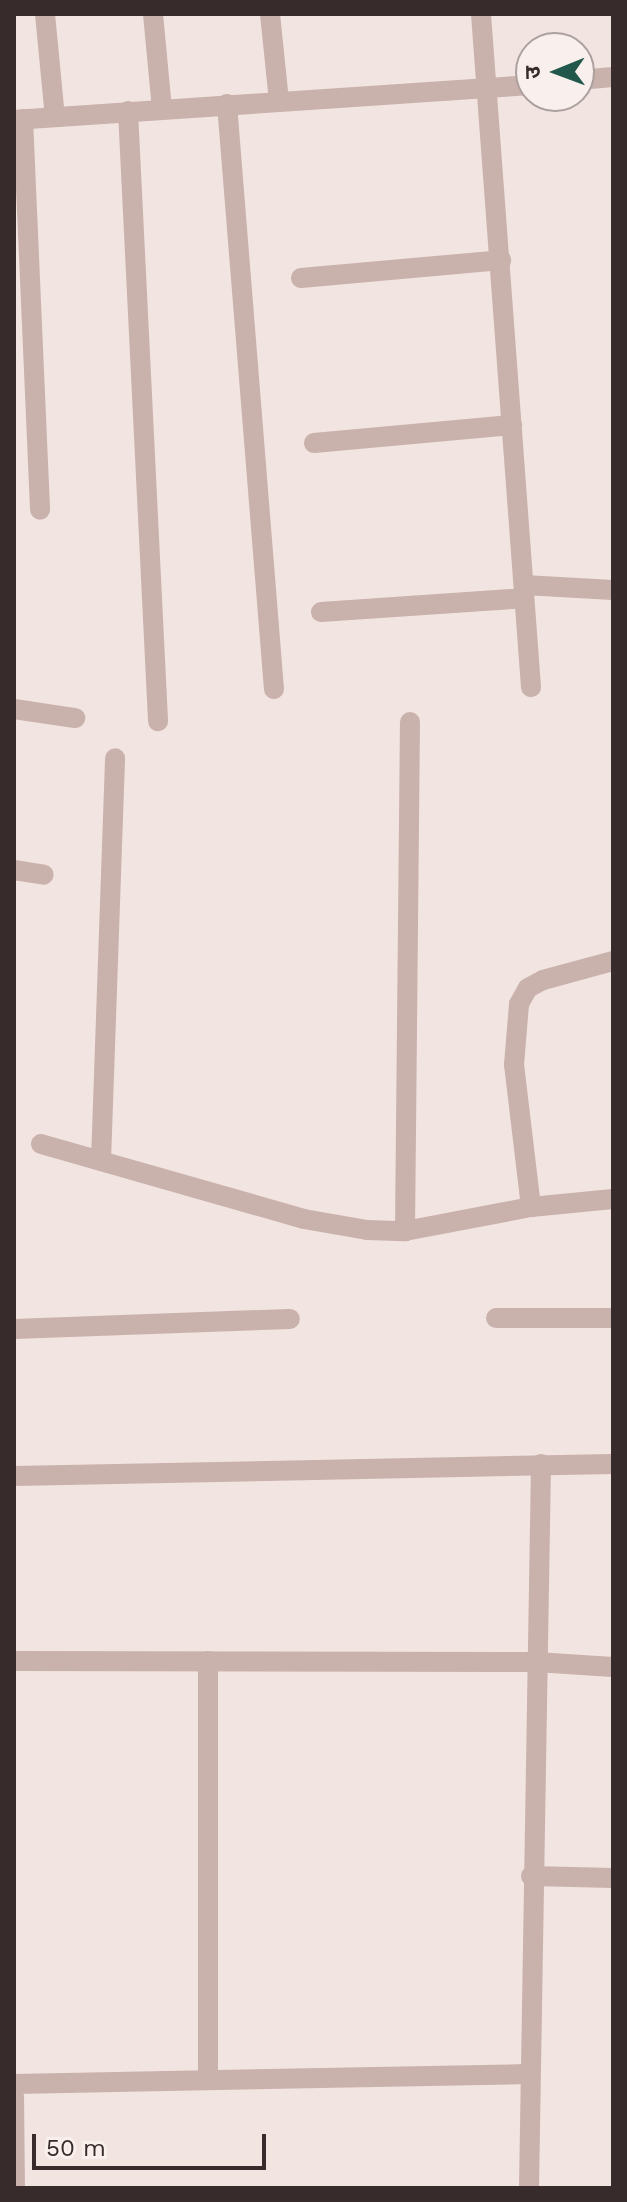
<!DOCTYPE html>
<html>
<head>
<meta charset="utf-8">
<style>
	body { margin:0 }
	#map { position:relative; width:627px; height:2202px; overflow:hidden; background:#f2e4e0; font-family:"Work Sans","Noto Sans Devanagari",sans-serif }
	div>[style] { position:absolute }
	[style*='--x'] { left:calc(var(--x)*1px); top:calc(var(--y)*1px); width:calc(var(--w)*1px); rotate:calc(var(--a)*1deg) }
	.street>* { height:20px; margin:-10px; padding:0 10px; transform-origin:10px; border-radius:10px; background:#c9b1ac }
	span { translate:-50% -50%; white-space:nowrap; text-align:center; line-height:1.15; -webkit-text-stroke:8px #f9efec; paint-order:stroke }
	.frame { position:absolute; inset:0; border:16px solid #382b2b; pointer-events:none }
	.north { position:absolute; left:515px; top:32px; width:80px; height:80px; box-sizing:border-box; background:#f9efec; border:2px solid #aca19f; border-radius:50%; rotate:269deg; font-size:22px; font-weight:700; line-height:32px; text-align:center; color:#382b2b }
	.north::after { content:''; display:block; margin:auto; width:28px; height:36px; background:#22574b; clip-path:polygon(50% 0,100% 100%,50% 72%,0 100%) }
	.scale { position:absolute; left:32px; top:2134px; width:234px; height:36px; box-sizing:border-box; border:4px solid #382b2b; border-top:0; padding-left:10px; font-size:24px; line-height:28px; white-space:nowrap; color:#382b2b; -webkit-text-stroke:6px #f9efec; paint-order:stroke }
</style>
</head>
<body>
<div id="map">
	<div class="street">
		<i style="--x:45;--y:14;--w:103;--a:84.5"></i>
		<i style="--x:153;--y:14;--w:95;--a:84.6"></i>
		<i style="--x:270;--y:14;--w:87;--a:84.1"></i>
		<i style="--x:481;--y:14;--w:675;--a:85.75"></i>
		<i style="--x:579;--y:80;--w:34;--a:-5"></i>
		<i style="--x:227;--y:104;--w:587;--a:85.41"></i>
		<i style="--x:128;--y:111;--w:611;--a:87.18"></i>
		<i style="--x:23;--y:119;--w:391;--a:87.5"></i>
		<i style="--x:14;--y:120;--w:518;--a:-3.87"></i>
		<i style="--x:301;--y:278;--w:201;--a:-5.1"></i>
		<i style="--x:314;--y:443;--w:199;--a:-5.2"></i>
		<i style="--x:524;--y:585;--w:89;--a:3.2"></i>
		<i style="--x:321;--y:612;--w:203;--a:-3.9"></i>
		<i style="--x:14;--y:709;--w:62;--a:8.4"></i>
		<i style="--x:14;--y:870;--w:30;--a:9"></i>
		<i style="--x:41;--y:1144;--w:273;--a:15.9"></i>
		<i style="--x:304;--y:1219;--w:64;--a:9.9"></i>
		<i style="--x:367;--y:1230;--w:38;--a:2"></i>
		<i style="--x:405;--y:1231;--w:128;--a:-10.8"></i>
		<i style="--x:531;--y:1207;--w:82;--a:-5.6"></i>
		<i style="--x:101;--y:1161;--w:403;--a:-88"></i>
		<i style="--x:531;--y:1207;--w:143;--a:-96.8"></i>
		<i style="--x:514;--y:1065;--w:61;--a:-85.3"></i>
		<i style="--x:519;--y:1004;--w:18;--a:-61"></i>
		<i style="--x:528;--y:988;--w:17;--a:-28"></i>
		<i style="--x:543;--y:980;--w:73;--a:-15.2"></i>
		<i style="--x:405;--y:1231;--w:509;--a:-89.44"></i>
		<i style="--x:496;--y:1318;--w:117;--a:0"></i>
		<i style="--x:14;--y:1329;--w:276;--a:-2.1"></i>
		<i style="--x:14;--y:1476;--w:599;--a:-1.15"></i>
		<i style="--x:14;--y:1661;--w:522;--a:0.11"></i>
		<i style="--x:536;--y:1662;--w:77;--a:3.7"></i>
		<i style="--x:531;--y:1876;--w:82;--a:1.4"></i>
		<i style="--x:208;--y:2079;--w:418;--a:-90"></i>
		<i style="--x:14;--y:2084;--w:514;--a:-1.11"></i>
		<i style="--x:14;--y:2096;--w:92;--a:89.4"></i>
		<i style="--x:529;--y:2188;--w:724;--a:-89.05"></i>
	</div>
	<div class="frame"></div>
	<div class="north">उ</div>
	<div class="scale">50 m</div>
</div>
</body>
</html>
